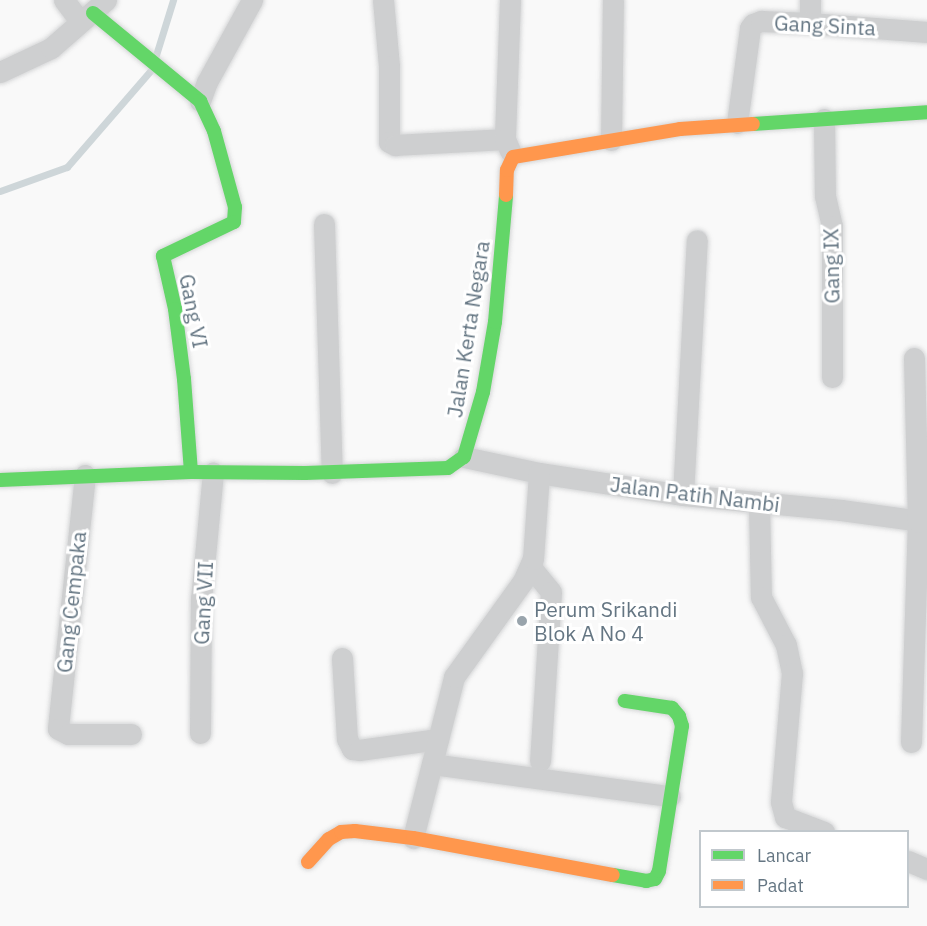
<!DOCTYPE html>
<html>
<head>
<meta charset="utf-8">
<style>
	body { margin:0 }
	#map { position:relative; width:927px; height:926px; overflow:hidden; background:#f9f9f9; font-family:"IBM Plex Sans",sans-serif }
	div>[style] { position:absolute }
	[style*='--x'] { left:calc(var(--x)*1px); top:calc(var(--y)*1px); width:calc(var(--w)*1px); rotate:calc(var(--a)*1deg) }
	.stream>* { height:7px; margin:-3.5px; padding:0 3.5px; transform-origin:3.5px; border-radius:3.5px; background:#ced6d9 }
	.roads { filter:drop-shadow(0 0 2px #d5d6d7) drop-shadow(0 0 2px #d5d6d7) }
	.street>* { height:21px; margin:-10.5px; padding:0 10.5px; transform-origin:10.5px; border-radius:10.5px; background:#cecfd0 }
	.fast>* { height:14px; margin:-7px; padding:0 7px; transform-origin:7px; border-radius:7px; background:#63d668 }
	.slow>* { height:14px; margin:-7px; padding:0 7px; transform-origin:7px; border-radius:7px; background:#ff974d }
	.dots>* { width:16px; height:16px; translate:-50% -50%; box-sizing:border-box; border:3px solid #fff; border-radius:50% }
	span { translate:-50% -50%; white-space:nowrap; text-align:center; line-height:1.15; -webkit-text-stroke:6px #fff; paint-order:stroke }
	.street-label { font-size:21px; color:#657683 }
	.poi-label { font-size:21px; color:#657683 }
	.left { translate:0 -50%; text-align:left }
	.legend { position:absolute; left:699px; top:830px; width:210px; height:78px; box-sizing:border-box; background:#fff; border:2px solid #c1c8cd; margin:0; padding:8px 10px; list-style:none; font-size:18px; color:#657683 }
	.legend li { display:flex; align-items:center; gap:12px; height:30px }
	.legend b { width:30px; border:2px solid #c1c8cd }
</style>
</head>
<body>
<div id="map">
	<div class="stream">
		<i style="--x:156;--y:55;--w:58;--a:-72.8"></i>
		<i style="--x:0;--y:191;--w:71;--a:-19.7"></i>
		<i style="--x:67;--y:167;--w:130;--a:-49.1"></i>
	</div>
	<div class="roads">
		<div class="street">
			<i style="--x:64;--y:0;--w:26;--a:53"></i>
			<i style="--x:383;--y:0;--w:66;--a:84.8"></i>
			<i style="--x:389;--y:66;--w:76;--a:90"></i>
			<i style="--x:389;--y:142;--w:7;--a:27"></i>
			<i style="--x:395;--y:145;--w:110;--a:-3.1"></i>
			<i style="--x:510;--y:0;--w:139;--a:92.1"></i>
			<i style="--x:505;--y:139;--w:13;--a:67"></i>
			<i style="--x:810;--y:23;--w:23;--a:-90"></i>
			<i style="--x:0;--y:72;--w:56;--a:-25.2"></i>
			<i style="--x:51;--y:48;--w:73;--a:-41.1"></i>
			<i style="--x:200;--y:101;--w:20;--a:-70"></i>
			<i style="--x:207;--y:82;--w:94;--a:-61.2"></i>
			<i style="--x:824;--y:119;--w:77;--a:89.3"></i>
			<i style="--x:825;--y:196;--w:31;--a:77"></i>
			<i style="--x:832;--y:226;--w:151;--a:90"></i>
			<i style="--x:737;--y:123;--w:96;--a:-82.2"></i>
			<i style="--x:750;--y:28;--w:5;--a:-53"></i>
			<i style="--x:753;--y:24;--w:9;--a:-21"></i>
			<i style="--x:761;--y:21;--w:49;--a:2.3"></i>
			<i style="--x:810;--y:23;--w:117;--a:4.4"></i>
			<i style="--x:611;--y:140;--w:140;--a:-89.2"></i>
			<i style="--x:324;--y:224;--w:249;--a:88.2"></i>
			<i style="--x:464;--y:457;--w:77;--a:12"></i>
			<i style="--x:539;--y:473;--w:146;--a:8.7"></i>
			<i style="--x:683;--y:495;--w:159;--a:5.4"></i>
			<i style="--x:841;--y:510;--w:87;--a:7.9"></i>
			<i style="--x:85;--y:475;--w:255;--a:96.1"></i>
			<i style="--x:58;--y:729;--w:11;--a:27"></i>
			<i style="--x:68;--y:734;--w:63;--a:0"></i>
			<i style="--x:683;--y:495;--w:255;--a:-86.9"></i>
			<i style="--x:759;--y:504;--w:93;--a:88.8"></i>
			<i style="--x:761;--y:597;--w:54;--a:62.5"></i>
			<i style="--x:786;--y:645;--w:29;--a:78"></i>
			<i style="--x:792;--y:673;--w:129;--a:94.9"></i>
			<i style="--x:781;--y:802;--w:16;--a:75"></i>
			<i style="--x:785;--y:817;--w:42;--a:21"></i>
			<i style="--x:530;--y:566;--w:33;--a:51"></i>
			<i style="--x:551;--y:592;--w:169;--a:93.7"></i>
			<i style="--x:342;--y:658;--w:81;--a:86.5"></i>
			<i style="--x:347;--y:739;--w:11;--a:63"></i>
			<i style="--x:352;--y:749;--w:7;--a:8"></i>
			<i style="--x:359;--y:750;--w:80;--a:-7.9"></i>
			<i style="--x:200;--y:733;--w:134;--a:-89.6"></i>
			<i style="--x:201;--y:599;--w:127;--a:-84.6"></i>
			<i style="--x:911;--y:742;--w:220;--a:-88.2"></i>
			<i style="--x:918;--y:522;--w:164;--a:-91.4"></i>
			<i style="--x:432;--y:764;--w:240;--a:7.7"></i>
			<i style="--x:413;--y:838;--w:166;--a:-75.7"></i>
			<i style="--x:454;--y:677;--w:118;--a:-54.3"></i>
			<i style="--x:523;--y:581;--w:24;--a:-66"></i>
			<i style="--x:533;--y:559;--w:86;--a:-86"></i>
			<i style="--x:908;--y:861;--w:21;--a:23"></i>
		</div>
		<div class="fast">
			<i style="--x:93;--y:13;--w:139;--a:39.4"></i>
			<i style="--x:200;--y:101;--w:33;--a:65"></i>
			<i style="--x:214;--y:131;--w:79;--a:74.6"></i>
			<i style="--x:235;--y:207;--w:15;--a:94"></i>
			<i style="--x:234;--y:222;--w:79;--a:154.4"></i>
			<i style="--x:163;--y:256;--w:54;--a:77.2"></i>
			<i style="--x:175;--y:309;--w:71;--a:82.7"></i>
			<i style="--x:184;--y:379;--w:93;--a:85.7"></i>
			<i style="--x:753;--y:124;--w:174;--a:-3.9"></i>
			<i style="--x:0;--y:480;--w:191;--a:-2.4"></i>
			<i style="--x:191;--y:472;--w:114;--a:0.5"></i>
			<i style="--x:305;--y:473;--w:143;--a:-2"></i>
			<i style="--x:448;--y:468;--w:19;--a:-35"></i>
			<i style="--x:464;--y:457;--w:68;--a:-73.7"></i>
			<i style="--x:483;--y:392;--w:71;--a:-80.3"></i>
			<i style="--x:495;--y:322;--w:127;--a:-85"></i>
			<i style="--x:613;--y:875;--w:34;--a:10"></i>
			<i style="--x:646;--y:881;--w:9;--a:-13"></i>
			<i style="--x:655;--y:879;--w:9;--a:-63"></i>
			<i style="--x:659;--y:871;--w:147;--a:-81"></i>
			<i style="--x:682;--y:726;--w:10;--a:-107"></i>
			<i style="--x:679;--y:716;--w:11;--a:-131"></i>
			<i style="--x:672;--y:708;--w:48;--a:-171.5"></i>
		</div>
		<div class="slow">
			<i style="--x:506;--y:195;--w:25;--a:-88"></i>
			<i style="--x:507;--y:170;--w:14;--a:-65"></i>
			<i style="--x:513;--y:157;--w:169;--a:-9.5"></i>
			<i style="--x:680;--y:129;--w:73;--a:-3.9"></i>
			<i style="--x:308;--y:862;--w:31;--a:-48"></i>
			<i style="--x:329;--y:839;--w:14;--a:-30"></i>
			<i style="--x:341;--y:832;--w:14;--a:-4"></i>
			<i style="--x:355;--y:831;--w:58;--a:6.9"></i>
			<i style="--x:413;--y:838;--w:203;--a:10.5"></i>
		</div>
	</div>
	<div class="dots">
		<i style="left:522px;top:621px;background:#99a4ac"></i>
	</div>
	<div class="street-label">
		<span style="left:825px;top:25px;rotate:3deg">Gang Sinta</span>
		<span style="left:831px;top:266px;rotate:-91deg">Gang IX</span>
		<span style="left:194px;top:311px;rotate:79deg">Gang VI</span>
		<span style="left:468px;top:329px;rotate:-81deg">Jalan Kerta Negara</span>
		<span style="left:695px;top:494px;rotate:7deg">Jalan Patih Nambi</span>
		<span style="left:71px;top:602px;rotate:-84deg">Gang Cempaka</span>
		<span style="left:203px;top:603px;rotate:-87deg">Gang VII</span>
	</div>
	<div class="poi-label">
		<span class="left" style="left:534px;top:621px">Perum Srikandi<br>Blok A No 4</span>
	</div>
	<ul class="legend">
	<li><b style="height:8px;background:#63d668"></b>Lancar</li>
	<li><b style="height:8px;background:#ff974d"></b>Padat</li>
	</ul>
</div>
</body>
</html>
